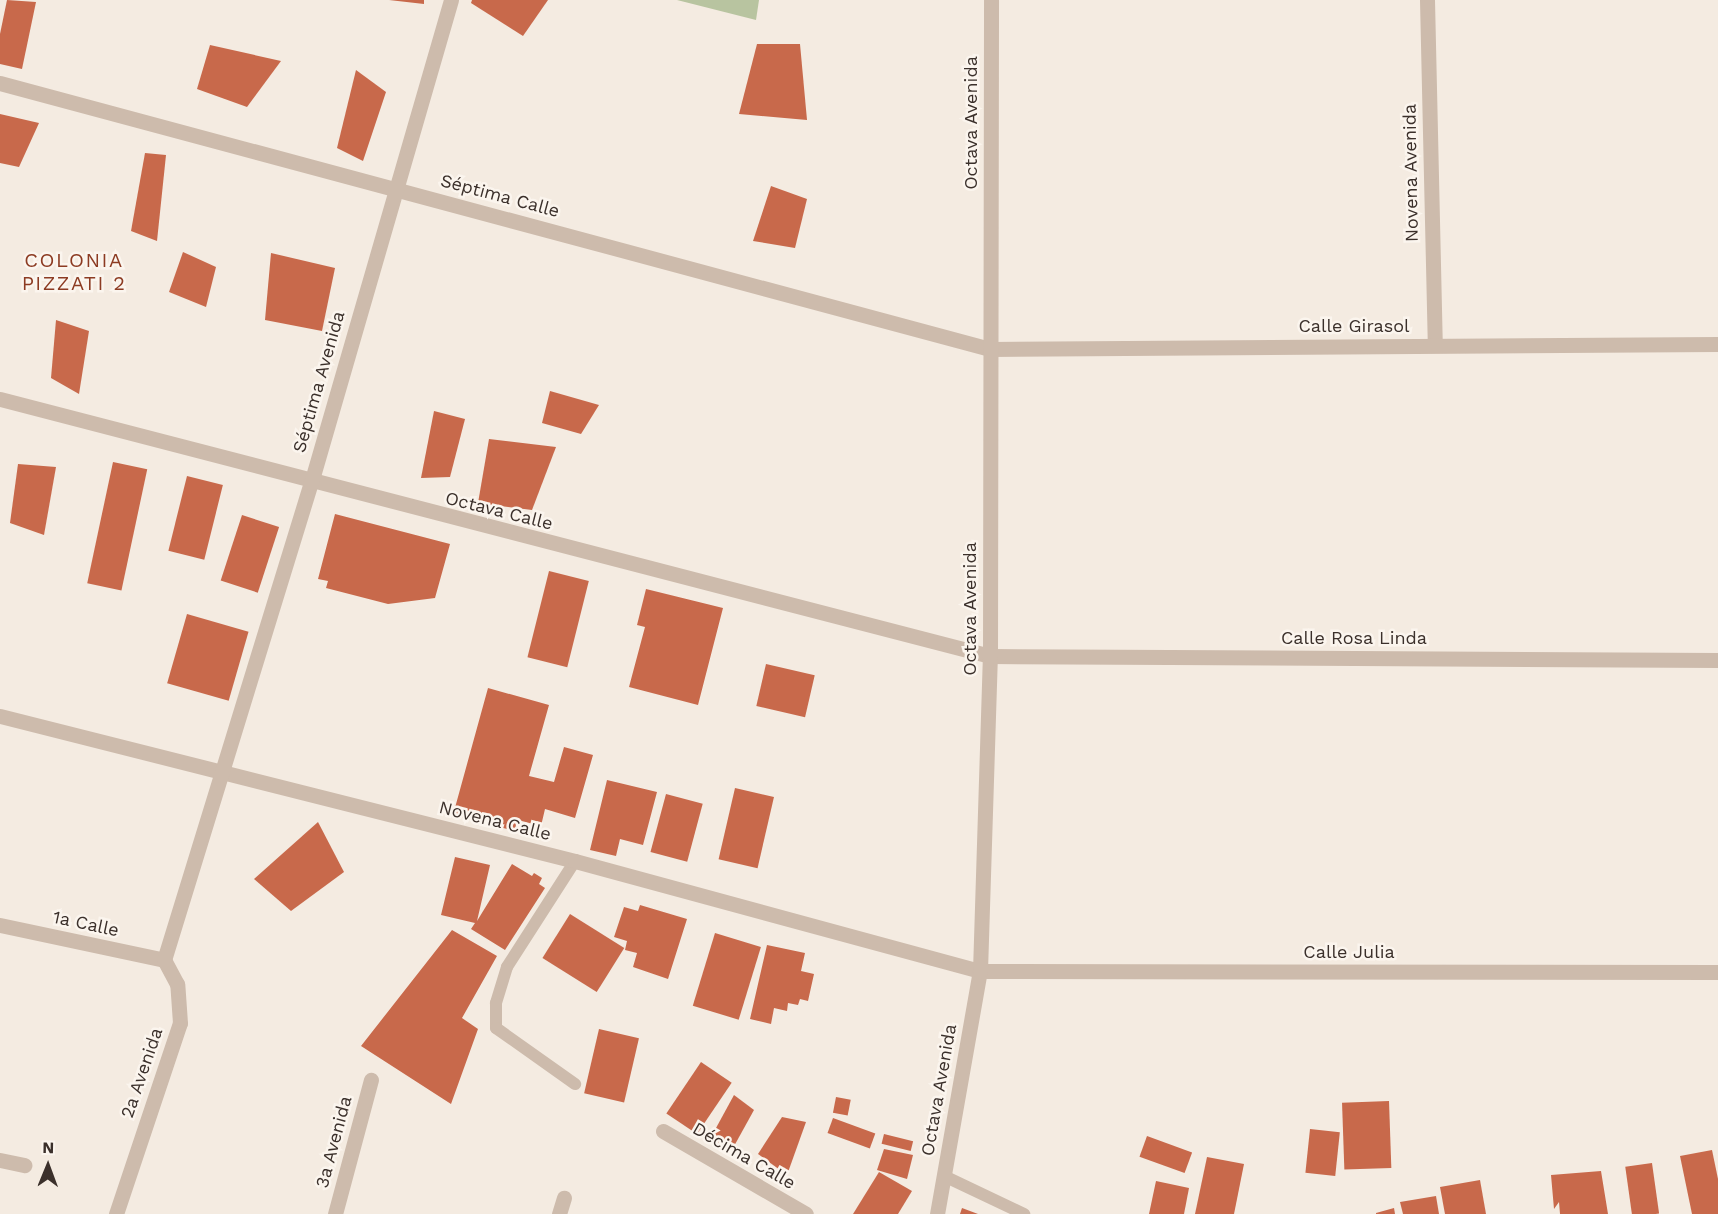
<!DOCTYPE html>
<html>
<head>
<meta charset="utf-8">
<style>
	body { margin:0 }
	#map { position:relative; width:1718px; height:1214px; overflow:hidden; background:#f4ebe1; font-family:"Work Sans",sans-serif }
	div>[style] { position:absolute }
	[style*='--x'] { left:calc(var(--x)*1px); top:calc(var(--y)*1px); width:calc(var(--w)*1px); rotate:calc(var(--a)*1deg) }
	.green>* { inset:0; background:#b8c4a0 }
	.building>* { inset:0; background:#c8694b; transform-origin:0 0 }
	.service>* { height:12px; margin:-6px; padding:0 6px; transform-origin:6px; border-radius:6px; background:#cdbbac }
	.minor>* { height:15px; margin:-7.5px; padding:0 7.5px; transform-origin:7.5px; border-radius:7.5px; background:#cdbbac }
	span { translate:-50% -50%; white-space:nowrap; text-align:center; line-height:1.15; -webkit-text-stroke:5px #fbf5ee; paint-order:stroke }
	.street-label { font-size:18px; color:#3b302b }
	.neighbourhood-label { font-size:20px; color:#8c3b22; letter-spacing:1.5px }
	.north { position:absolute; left:18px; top:1136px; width:60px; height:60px; -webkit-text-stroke:4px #fbf5ee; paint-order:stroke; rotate:1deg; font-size:16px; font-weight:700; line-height:24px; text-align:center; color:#3b302b }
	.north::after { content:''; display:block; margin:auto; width:21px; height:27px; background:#3b302b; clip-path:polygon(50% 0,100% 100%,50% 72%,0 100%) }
</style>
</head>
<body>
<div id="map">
	<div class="green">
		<i style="clip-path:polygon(677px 0,759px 0,756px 20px)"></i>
	</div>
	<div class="building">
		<i style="clip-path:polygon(7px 0,36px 2px,22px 69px,0 64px,0 34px)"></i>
		<i style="clip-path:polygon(389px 0,424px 0,424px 4px)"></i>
		<i style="clip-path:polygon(472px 0,548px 0,523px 36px,471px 3px)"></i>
		<i style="clip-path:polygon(757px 44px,800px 44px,807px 120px,739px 114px)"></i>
		<i style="clip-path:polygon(210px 45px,281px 61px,247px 107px,197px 89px)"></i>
		<i style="clip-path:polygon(356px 70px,386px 92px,363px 161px,337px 148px)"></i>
		<i style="clip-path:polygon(0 114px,39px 123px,19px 167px,0 163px)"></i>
		<i style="clip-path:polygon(145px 153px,166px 155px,157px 241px,131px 231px)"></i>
		<i style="clip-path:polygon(771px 186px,807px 199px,795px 248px,753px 241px)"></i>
		<i style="clip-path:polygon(183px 252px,216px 267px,206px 307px,169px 292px)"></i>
		<i style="clip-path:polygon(271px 253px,335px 268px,322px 331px,265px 320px)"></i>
		<i style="clip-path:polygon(56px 320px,89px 331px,79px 394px,51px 378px)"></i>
		<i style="clip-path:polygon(550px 391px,599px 405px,581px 434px,542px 423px)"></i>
		<i style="clip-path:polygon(434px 411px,465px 419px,450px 477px,421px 478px)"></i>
		<i style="clip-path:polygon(489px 439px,556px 447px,532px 510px,478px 503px)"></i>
		<i style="left:113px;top:462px;width:35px;height:124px;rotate:12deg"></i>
		<i style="clip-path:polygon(18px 464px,56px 467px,44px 535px,10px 523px)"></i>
		<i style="left:187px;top:476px;width:37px;height:77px;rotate:14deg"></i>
		<i style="clip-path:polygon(335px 514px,450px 544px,435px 598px,388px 604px,326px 588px,328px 581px,318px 579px)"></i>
		<i style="left:242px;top:515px;width:39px;height:69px;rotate:18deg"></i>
		<i style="left:549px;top:571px;width:41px;height:89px;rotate:14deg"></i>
		<i style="clip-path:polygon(646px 589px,723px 608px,698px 705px,629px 687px,645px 627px,637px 625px)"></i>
		<i style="left:187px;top:614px;width:64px;height:72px;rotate:16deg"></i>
		<i style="left:766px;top:664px;width:50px;height:43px;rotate:13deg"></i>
		<i style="clip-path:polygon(488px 688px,549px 705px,529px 776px,554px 782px,564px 747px,593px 755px,575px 818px,545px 809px,541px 826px,518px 820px,515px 831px,453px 815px)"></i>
		<i style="clip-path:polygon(607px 780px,657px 792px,643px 845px,620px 839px,616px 856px,590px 850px)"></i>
		<i style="left:735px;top:788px;width:40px;height:73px;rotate:13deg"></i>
		<i style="left:666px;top:794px;width:38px;height:60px;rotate:15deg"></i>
		<i style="clip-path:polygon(318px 822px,344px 872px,291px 911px,254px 879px)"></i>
		<i style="clip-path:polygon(455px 857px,490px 865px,477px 921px,512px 864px,532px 876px,534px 873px,542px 878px,539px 884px,545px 888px,505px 950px,471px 929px,475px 923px,441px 915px)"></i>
		<i style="clip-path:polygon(640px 905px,687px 919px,668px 979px,633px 967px,637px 953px,625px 950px,627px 941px,614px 937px,624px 907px,638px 911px)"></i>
		<i style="left:570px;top:914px;width:64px;height:52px;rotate:32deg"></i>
		<i style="clip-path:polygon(452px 930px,497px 956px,462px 1018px,478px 1029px,451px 1104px,361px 1046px)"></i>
		<i style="left:715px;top:933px;width:48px;height:76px;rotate:17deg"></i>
		<i style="clip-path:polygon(767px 945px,805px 953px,801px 971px,814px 974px,808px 1001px,800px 999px,798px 1005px,788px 1003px,787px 1011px,774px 1008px,771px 1024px,750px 1019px)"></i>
		<i style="left:599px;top:1029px;width:41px;height:66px;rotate:13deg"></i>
		<i style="left:701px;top:1062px;width:37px;height:62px;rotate:34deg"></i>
		<i style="clip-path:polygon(734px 1095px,754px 1110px,733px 1148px,710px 1139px)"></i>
		<i style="left:836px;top:1097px;width:15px;height:16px;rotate:11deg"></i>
		<i style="left:1389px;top:1101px;width:67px;height:47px;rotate:88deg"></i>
		<i style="clip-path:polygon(782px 1117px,806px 1122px,787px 1175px,758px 1154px)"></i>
		<i style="left:833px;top:1118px;width:45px;height:16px;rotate:20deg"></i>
		<i style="left:1310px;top:1129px;width:30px;height:44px;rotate:6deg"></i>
		<i style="left:884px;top:1134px;width:30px;height:10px;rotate:14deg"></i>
		<i style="left:1147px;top:1136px;width:48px;height:22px;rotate:20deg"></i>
		<i style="clip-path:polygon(884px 1149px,913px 1155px,907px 1179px,877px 1170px)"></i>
		<i style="clip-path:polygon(1712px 1150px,1718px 1179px,1718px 1214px,1692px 1214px,1680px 1156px)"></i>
		<i style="clip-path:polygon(1207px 1157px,1244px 1164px,1234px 1214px,1195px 1214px)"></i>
		<i style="left:1652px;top:1163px;width:51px;height:27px;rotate:82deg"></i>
		<i style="clip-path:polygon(1601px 1171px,1608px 1214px,1560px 1214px,1559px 1202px,1554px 1209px,1551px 1175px)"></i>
		<i style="clip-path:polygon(879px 1172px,912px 1191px,898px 1214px,853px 1214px)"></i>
		<i style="clip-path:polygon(1480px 1180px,1486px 1214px,1445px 1214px,1440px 1187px)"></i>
		<i style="clip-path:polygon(1156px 1181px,1189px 1188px,1184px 1214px,1149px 1214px)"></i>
		<i style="clip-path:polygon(1436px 1196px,1439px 1214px,1403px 1214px,1400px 1202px)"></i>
		<i style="clip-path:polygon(962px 1208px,978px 1214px,960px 1214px)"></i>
		<i style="clip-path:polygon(1394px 1208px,1395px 1214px,1376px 1214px,1376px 1213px)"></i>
	</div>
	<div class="service">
		<i style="--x:575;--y:861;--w:126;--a:122.7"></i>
		<i style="--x:507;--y:967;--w:38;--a:107"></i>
		<i style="--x:496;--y:1003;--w:25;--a:90"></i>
		<i style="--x:496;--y:1028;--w:97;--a:35.3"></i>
		<i style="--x:944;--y:1176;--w:89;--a:25.4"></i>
	</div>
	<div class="minor">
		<i style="--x:1427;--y:0;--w:345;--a:88.7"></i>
		<i style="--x:0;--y:83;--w:1025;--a:15.04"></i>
		<i style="--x:990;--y:349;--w:728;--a:-0.39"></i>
		<i style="--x:0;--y:399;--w:1023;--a:14.55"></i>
		<i style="--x:990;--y:656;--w:728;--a:0.31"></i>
		<i style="--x:0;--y:716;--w:593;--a:14.15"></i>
		<i style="--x:575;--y:861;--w:420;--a:15.2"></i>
		<i style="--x:980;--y:971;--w:738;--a:0.08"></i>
		<i style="--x:0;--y:925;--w:168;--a:12"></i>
		<i style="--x:663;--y:1131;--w:165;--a:30.1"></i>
		<i style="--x:0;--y:1160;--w:25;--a:12"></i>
		<i style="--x:116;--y:1214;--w:201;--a:-71.5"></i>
		<i style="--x:180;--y:1023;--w:39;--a:-94"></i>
		<i style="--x:177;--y:984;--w:27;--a:-118"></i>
		<i style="--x:164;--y:960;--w:499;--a:-72.9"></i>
		<i style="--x:311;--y:483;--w:503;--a:-73.84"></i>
		<i style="--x:335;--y:1214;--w:139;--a:-75"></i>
		<i style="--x:559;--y:1214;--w:17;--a:-73"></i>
		<i style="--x:937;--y:1214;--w:247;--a:-80"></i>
		<i style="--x:980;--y:971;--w:315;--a:-88.2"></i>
		<i style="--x:990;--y:656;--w:656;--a:-89.91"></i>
	</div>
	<div class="street-label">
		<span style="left:971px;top:123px;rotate:-90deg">Octava Avenida</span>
		<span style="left:1411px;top:173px;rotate:-91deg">Novena Avenida</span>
		<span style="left:500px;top:196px;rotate:15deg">Séptima Calle</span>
		<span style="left:1354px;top:326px">Calle Girasol</span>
		<span style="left:319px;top:382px;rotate:-74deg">Séptima Avenida</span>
		<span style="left:499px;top:511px;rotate:14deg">Octava Calle</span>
		<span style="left:970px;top:609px;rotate:-90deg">Octava Avenida</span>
		<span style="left:1354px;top:638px">Calle Rosa Linda</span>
		<span style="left:495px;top:821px;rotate:14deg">Novena Calle</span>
		<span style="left:86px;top:924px;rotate:12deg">1a Calle</span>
		<span style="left:1349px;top:952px">Calle Julia</span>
		<span style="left:142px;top:1073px;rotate:-71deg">2a Avenida</span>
		<span style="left:939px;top:1090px;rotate:-80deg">Octava Avenida</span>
		<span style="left:334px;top:1142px;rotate:-75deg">3a Avenida</span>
		<span style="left:744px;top:1156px;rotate:30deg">Décima Calle</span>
	</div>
	<div class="neighbourhood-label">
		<span style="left:74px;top:272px">COLONIA<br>PIZZATI 2</span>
	</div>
	<div class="north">N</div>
</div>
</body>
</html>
